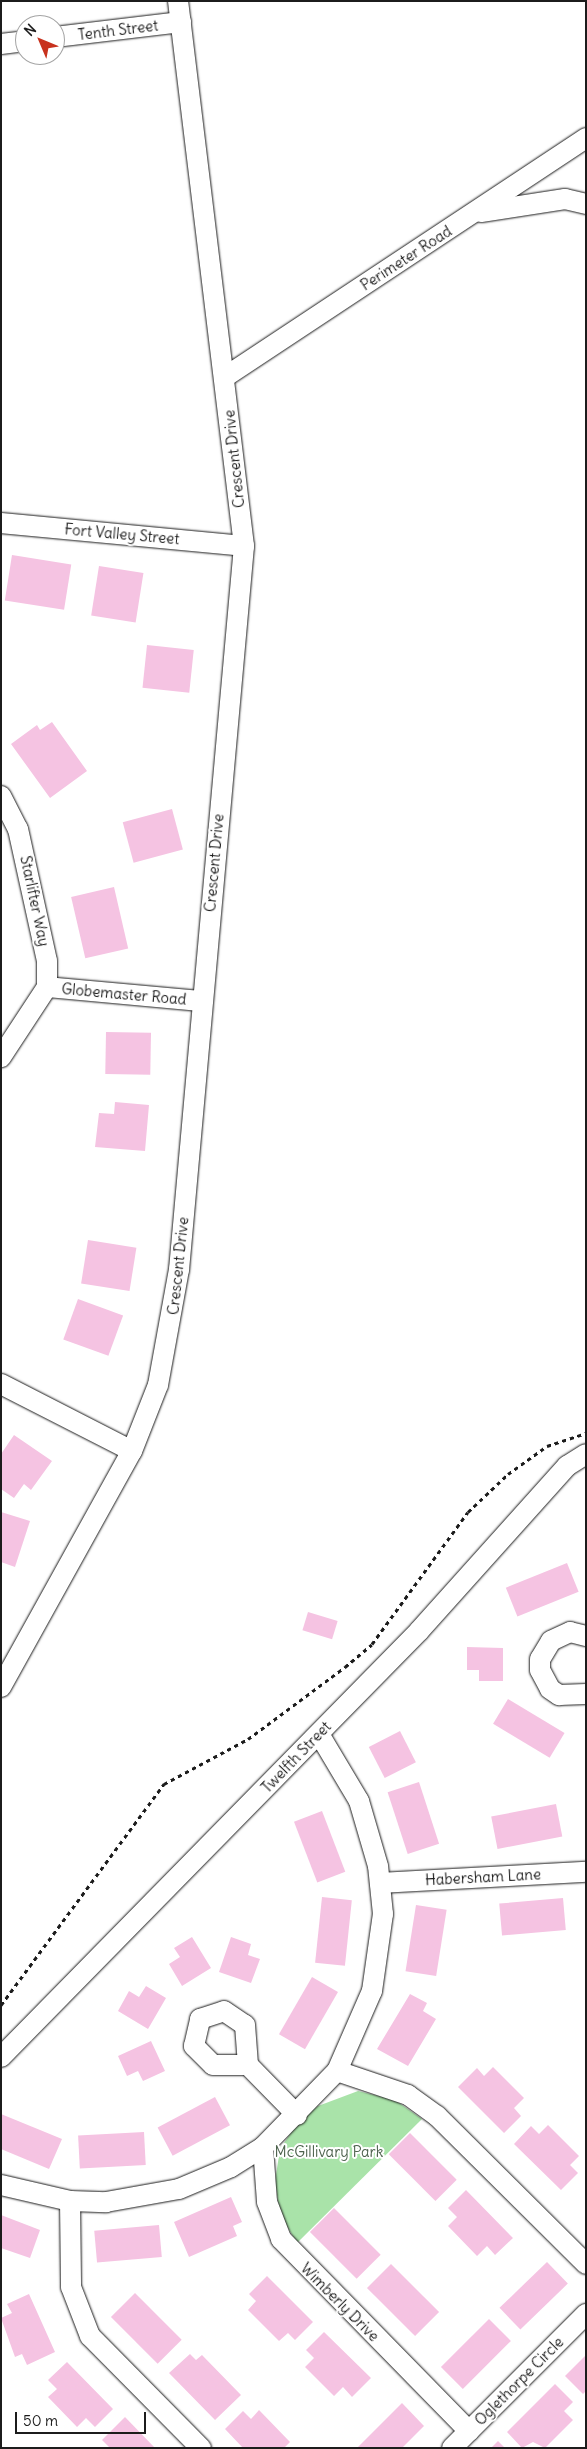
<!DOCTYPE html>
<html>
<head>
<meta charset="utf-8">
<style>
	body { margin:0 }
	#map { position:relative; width:587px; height:2449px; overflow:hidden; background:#fff; font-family:Delius,sans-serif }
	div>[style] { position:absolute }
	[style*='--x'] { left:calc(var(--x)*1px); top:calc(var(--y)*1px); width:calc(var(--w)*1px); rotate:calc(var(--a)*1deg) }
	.green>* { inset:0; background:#a9e3a9 }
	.building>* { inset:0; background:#f5c3e2; transform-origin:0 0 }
	.path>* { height:3px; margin-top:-1.5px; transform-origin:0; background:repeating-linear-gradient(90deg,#1c1c1c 0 4px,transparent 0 8px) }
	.roads { filter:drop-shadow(0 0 1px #1c1c1c) drop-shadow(0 0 1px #1c1c1c) }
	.minor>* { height:20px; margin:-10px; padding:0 10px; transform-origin:10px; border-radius:10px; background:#fff }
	span { translate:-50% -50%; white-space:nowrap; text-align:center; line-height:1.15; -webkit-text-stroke:4px #fff; paint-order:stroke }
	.street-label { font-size:15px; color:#1c1c1c }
	.park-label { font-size:15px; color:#4d624d }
	.frame { position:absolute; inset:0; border:2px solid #1c1c1c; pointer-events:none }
	.north { position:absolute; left:15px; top:15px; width:50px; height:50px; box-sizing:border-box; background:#fff; border:1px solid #a4a4a4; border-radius:50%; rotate:315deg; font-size:14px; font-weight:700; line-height:20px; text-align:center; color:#1c1c1c }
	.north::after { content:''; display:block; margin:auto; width:18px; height:22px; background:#c8321e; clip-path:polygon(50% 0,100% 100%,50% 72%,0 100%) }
	.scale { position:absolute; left:15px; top:2412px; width:131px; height:22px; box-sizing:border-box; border:2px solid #1c1c1c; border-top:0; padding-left:6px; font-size:15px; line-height:18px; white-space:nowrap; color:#1c1c1c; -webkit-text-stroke:4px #fff; paint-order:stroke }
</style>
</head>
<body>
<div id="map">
	<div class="green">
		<i style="clip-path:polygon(358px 2091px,395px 2100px,422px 2119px,297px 2243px,280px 2215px,275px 2181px,280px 2149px,298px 2122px,318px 2106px)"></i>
	</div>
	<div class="building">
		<i style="left:12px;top:555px;width:60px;height:46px;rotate:9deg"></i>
		<i style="left:99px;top:566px;width:45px;height:50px;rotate:9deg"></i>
		<i style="left:147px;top:645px;width:47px;height:43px;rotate:6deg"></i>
		<i style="clip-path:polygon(52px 722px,87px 771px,50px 798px,11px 744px,37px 725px,40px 730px)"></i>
		<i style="left:172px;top:809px;width:42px;height:51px;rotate:75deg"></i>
		<i style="left:114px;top:887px;width:63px;height:44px;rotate:77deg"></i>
		<i style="left:106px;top:1032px;width:45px;height:42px;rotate:1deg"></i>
		<i style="clip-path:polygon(115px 1102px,149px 1105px,145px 1151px,95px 1147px,99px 1113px,114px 1114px)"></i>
		<i style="left:88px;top:1240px;width:49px;height:44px;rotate:9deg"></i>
		<i style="left:78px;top:1299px;width:48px;height:43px;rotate:20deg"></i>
		<i style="clip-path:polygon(14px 1435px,52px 1461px,31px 1490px,24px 1484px,14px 1498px,1px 1489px,1px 1454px)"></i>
		<i style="clip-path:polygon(1px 1512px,30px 1521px,15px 1567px,1px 1562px)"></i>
		<i style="left:567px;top:1563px;width:31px;height:66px;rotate:68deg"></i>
		<i style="left:308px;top:1612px;width:31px;height:19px;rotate:17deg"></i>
		<i style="clip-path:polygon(467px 1647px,503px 1648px,503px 1681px,479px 1681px,479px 1670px,467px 1670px)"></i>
		<i style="left:508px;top:1699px;width:66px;height:29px;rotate:31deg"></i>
		<i style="left:400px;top:1731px;width:35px;height:35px;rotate:63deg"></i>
		<i style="left:419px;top:1782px;width:65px;height:33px;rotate:72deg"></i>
		<i style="left:556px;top:1804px;width:33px;height:66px;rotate:79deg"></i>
		<i style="left:322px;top:1811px;width:65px;height:30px;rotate:69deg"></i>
		<i style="left:322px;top:1897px;width:30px;height:66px;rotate:6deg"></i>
		<i style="left:563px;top:1898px;width:32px;height:64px;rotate:85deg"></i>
		<i style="left:416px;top:1905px;width:31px;height:67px;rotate:9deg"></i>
		<i style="clip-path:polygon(192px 1937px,211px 1968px,182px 1986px,169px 1964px,180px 1957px,174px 1948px)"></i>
		<i style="clip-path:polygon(231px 1937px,251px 1944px,248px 1955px,260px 1959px,251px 1983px,219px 1972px)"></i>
		<i style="left:312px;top:1977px;width:30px;height:66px;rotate:30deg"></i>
		<i style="clip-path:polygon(146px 1986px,166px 1998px,148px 2029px,118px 2011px,129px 1991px,139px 1997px)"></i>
		<i style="clip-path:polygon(410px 1994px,427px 2003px,423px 2011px,436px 2019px,408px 2066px,377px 2049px)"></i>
		<i style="clip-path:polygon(151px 2041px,165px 2071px,143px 2081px,138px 2071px,127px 2076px,118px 2056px)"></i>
		<i style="clip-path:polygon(493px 2067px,524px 2098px,514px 2108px,521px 2116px,504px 2133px,458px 2087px,477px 2068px,484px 2076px)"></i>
		<i style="left:215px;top:2097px;width:32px;height:65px;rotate:62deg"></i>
		<i style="clip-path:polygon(1px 2114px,62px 2139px,49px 2169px,1px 2149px)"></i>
		<i style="clip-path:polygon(548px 2125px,579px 2156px,570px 2165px,578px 2173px,561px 2190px,514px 2144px,531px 2126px,539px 2134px)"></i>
		<i style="left:144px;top:2132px;width:33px;height:66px;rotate:87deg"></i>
		<i style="left:410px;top:2133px;width:66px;height:30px;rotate:45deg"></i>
		<i style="clip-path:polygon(466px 2190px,513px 2238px,495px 2255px,487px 2246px,477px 2256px,448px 2226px,457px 2217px,448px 2208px)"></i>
		<i style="clip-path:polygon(231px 2197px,242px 2222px,233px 2226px,237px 2236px,189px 2257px,174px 2222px)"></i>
		<i style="left:334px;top:2208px;width:66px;height:34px;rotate:45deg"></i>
		<i style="clip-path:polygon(1px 2215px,40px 2230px,30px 2258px,1px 2248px)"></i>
		<i style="left:159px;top:2225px;width:32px;height:65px;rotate:85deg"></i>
		<i style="left:547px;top:2262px;width:30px;height:66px;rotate:46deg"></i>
		<i style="left:391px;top:2264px;width:68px;height:34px;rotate:45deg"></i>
		<i style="clip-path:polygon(267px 2276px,313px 2322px,295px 2340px,288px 2333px,279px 2341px,248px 2310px,256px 2301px,249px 2294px)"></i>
		<i style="left:135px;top:2293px;width:66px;height:34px;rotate:45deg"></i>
		<i style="clip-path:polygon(29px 2294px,55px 2352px,27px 2365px,22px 2354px,15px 2357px,1px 2318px,12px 2313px,7px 2304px)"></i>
		<i style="left:489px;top:2319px;width:31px;height:68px;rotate:45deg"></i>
		<i style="clip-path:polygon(324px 2332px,371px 2378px,352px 2397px,343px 2387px,334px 2396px,305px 2367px,314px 2358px,306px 2350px)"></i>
		<i style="clip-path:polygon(190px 2354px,196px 2360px,202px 2355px,241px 2395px,215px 2420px,169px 2373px)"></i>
		<i style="clip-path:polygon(586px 2355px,586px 2391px,583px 2394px,565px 2376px)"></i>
		<i style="clip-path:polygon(67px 2362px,113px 2409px,95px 2427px,86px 2418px,77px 2427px,48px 2397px,57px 2389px,48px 2380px)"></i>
		<i style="clip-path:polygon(555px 2384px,573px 2402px,564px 2411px,573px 2420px,545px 2448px,533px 2442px,522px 2448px,507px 2432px)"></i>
		<i style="clip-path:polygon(402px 2403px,424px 2426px,402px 2448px,357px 2448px)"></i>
		<i style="clip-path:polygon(259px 2410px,290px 2442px,284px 2448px,243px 2448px,225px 2429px,243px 2411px,251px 2419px)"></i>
		<i style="clip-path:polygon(125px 2417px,155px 2448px,110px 2448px,102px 2440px)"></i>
		<i style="clip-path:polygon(498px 2441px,505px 2448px,491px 2448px)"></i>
	</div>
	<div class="path">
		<i style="--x:1;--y:2005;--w:275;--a:-53.6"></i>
		<i style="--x:164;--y:1784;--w:95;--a:-28.2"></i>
		<i style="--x:248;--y:1739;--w:121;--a:-36.6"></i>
		<i style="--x:345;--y:1667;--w:35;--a:-40"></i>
		<i style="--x:372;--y:1644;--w:163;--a:-54"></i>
		<i style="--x:468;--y:1512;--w:55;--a:-43.5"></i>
		<i style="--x:508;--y:1474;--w:48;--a:-35.7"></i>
		<i style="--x:547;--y:1446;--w:41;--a:-18.4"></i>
	</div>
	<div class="roads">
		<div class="minor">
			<i style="--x:55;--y:37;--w:127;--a:-6.8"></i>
			<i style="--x:1;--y:44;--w:24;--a:-7"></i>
			<i style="--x:481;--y:212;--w:85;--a:-8.8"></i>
			<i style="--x:565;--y:199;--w:22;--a:13"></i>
			<i style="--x:225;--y:377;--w:433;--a:-33.5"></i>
			<i style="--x:1;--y:523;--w:244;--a:5.4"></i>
			<i style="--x:1;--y:796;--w:37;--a:63"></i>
			<i style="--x:18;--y:829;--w:135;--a:77.6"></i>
			<i style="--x:47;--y:961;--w:26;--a:90"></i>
			<i style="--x:47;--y:987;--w:84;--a:123.3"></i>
			<i style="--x:47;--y:987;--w:155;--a:5.2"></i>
			<i style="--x:1;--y:1384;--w:147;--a:27.1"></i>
			<i style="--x:586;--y:1636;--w:16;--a:-166"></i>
			<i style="--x:570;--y:1632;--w:21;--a:155"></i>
			<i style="--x:551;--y:1641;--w:21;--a:121"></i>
			<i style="--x:540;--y:1659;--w:11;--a:90"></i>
			<i style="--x:540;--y:1670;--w:21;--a:62"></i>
			<i style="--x:550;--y:1689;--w:11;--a:34"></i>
			<i style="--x:559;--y:1695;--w:27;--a:-2"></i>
			<i style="--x:1;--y:1687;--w:270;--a:-61"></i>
			<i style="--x:132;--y:1451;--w:71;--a:-68.5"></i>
			<i style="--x:158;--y:1385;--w:117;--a:-79.7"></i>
			<i style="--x:179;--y:1270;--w:727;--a:-84.87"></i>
			<i style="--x:244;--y:546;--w:549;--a:-96.9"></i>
			<i style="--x:380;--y:1883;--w:206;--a:-3.1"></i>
			<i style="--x:224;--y:2011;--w:25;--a:34"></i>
			<i style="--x:245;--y:2025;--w:40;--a:85.7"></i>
			<i style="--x:248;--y:2065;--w:35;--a:180"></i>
			<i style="--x:213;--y:2065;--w:27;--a:-135"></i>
			<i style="--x:194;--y:2046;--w:28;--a:-77"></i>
			<i style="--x:200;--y:2019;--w:25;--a:-18"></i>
			<i style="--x:1;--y:2057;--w:597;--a:-45.54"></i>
			<i style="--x:419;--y:1631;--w:222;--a:-48.1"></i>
			<i style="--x:567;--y:1466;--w:22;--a:-32"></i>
			<i style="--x:248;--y:2065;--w:70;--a:45.6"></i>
			<i style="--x:337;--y:2071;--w:75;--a:18.7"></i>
			<i style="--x:408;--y:2095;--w:36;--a:36"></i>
			<i style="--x:437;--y:2116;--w:210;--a:44.8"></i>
			<i style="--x:263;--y:2147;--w:55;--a:85.8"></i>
			<i style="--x:267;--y:2202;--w:40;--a:69"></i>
			<i style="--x:281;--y:2239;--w:269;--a:45.6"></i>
			<i style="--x:1;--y:2185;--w:71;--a:13.1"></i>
			<i style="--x:70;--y:2201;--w:36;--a:2"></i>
			<i style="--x:106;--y:2202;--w:74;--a:-10.1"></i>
			<i style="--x:179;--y:2189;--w:56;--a:-22.9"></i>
			<i style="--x:231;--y:2167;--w:38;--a:-32"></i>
			<i style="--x:263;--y:2147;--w:106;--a:-45.8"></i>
			<i style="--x:337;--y:2071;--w:87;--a:-66.4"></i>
			<i style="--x:372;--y:1991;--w:78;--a:-81.9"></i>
			<i style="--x:383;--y:1914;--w:48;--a:-95.9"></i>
			<i style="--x:378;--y:1866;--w:68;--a:-106.3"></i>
			<i style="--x:359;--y:1801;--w:78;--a:-120.8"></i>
			<i style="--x:70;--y:2201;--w:86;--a:89.3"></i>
			<i style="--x:71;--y:2287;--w:53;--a:68.8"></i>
			<i style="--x:90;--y:2336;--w:158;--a:45.3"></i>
			<i style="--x:452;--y:2448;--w:190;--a:-45"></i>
		</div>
	</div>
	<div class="street-label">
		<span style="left:118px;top:30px;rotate:-7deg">Tenth Street</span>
		<span style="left:406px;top:258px;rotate:-33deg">Perimeter Road</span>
		<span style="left:234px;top:459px;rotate:-96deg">Crescent Drive</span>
		<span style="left:122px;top:534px;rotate:5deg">Fort Valley Street</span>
		<span style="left:214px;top:863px;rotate:-85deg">Crescent Drive</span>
		<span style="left:35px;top:901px;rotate:78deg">Starlifter Way</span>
		<span style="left:124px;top:994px;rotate:5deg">Globemaster Road</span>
		<span style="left:178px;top:1266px;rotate:-84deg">Crescent Drive</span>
		<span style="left:296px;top:1757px;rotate:-46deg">Twelfth Street</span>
		<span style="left:483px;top:1877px;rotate:-3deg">Habersham Lane</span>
		<span style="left:340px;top:2302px;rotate:45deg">Wimberly Drive</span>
		<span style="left:519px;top:2381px;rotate:-45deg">Oglethorpe Circle</span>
	</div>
	<div class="park-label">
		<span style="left:329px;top:2152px">McGillivary Park</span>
	</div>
	<div class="frame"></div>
	<div class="north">N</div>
	<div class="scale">50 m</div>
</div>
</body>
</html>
